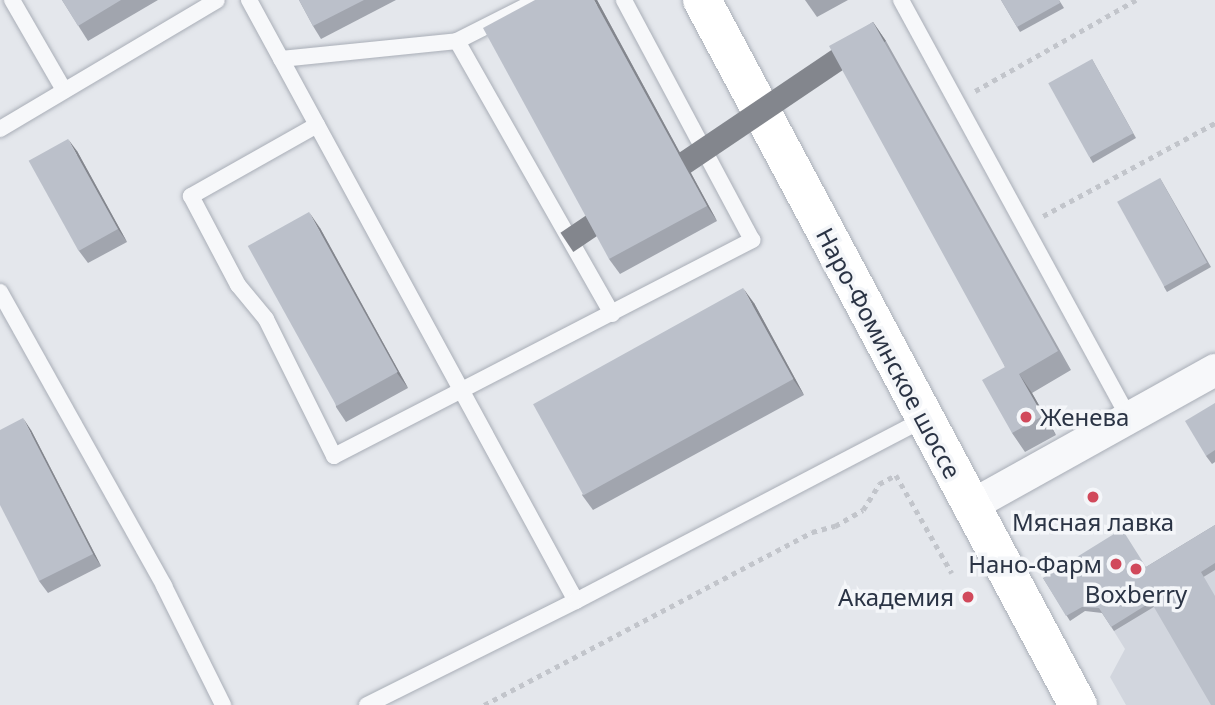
<!DOCTYPE html>
<html>
<head>
<meta charset="utf-8">
<style>
	body { margin:0 }
	#map { position:relative; width:1215px; height:705px; overflow:hidden; background:#e4e7ec; font-family:"Noto Sans",sans-serif }
	div>[style] { position:absolute }
	[style*='--x'] { left:calc(var(--x)*1px); top:calc(var(--y)*1px); width:calc(var(--w)*1px); rotate:calc(var(--a)*1deg) }
	.built>* { inset:0; background:#d2d6de }
	.path>* { height:4.5px; margin-top:-2.25px; transform-origin:0; background:repeating-linear-gradient(90deg,#c2c5cb 0 5px,transparent 0 10px) }
	.roads { filter:drop-shadow(0 0 2px #a9aeb7) drop-shadow(0 0 2px #a9aeb7) }
	.lane>* { height:16px; margin:-8px; padding:0 8px; transform-origin:8px; border-radius:8px; background:#f7f8fa }
	.street>* { height:32px; margin:-16px; padding:0 16px; transform-origin:16px; border-radius:16px; background:#f7f8fa }
	.secondary>* { height:38px; margin:-19px; padding:0 19px; transform-origin:19px; border-radius:19px; background:#fff }
	.wall>* { inset:0; background:#a1a5ae }
	.shaded-wall>* { inset:0; background:#83868d; transform-origin:0 0 }
	.building>* { inset:0; background:#bbc0ca; transform-origin:0 0 }
	.dots>* { width:19px; height:19px; translate:-50% -50%; box-sizing:border-box; border:4px solid #f4f6f9; border-radius:50% }
	span { translate:-50% -50%; white-space:nowrap; text-align:center; line-height:1.15; -webkit-text-stroke:7px #f4f6f9; paint-order:stroke }
	.street-label { font-size:24px; color:#2b3445 }
	.poi-label { font-size:24px; color:#2b3445 }
	.left { translate:0 -50%; text-align:left }
	.right { translate:-100% -50%; text-align:right }
</style>
</head>
<body>
<div id="map">
	<div class="built">
		<i style="clip-path:polygon(1215px 532px,1215px 705px,1126px 705px,1110px 677px,1125px 649px,1097px 604px)"></i>
	</div>
	<div class="path">
		<i style="--x:975;--y:91;--w:185;--a:-29.5"></i>
		<i style="--x:1043;--y:216;--w:196;--a:-28.4"></i>
		<i style="--x:484;--y:705;--w:371;--a:-27.8"></i>
		<i style="--x:812;--y:532;--w:24;--a:-15"></i>
		<i style="--x:835;--y:526;--w:32;--a:-30"></i>
		<i style="--x:863;--y:510;--w:31;--a:-58"></i>
		<i style="--x:879;--y:484;--w:19;--a:-28"></i>
		<i style="--x:896;--y:475;--w:113;--a:60.3"></i>
	</div>
	<div class="roads">
		<div class="lane">
			<i style="--x:12;--y:0;--w:104;--a:60"></i>
			<i style="--x:249;--y:0;--w:684;--a:61.45"></i>
			<i style="--x:901;--y:0;--w:476;--a:61.4"></i>
			<i style="--x:457;--y:41;--w:314;--a:60.4"></i>
			<i style="--x:281;--y:59;--w:177;--a:-5.8"></i>
			<i style="--x:457;--y:41;--w:91;--a:-26.8"></i>
			<i style="--x:317;--y:125;--w:145;--a:150.6"></i>
			<i style="--x:191;--y:196;--w:101;--a:62.2"></i>
			<i style="--x:238;--y:285;--w:44;--a:50.5"></i>
			<i style="--x:266;--y:319;--w:153;--a:63.6"></i>
			<i style="--x:334;--y:456;--w:471;--a:-27.3"></i>
			<i style="--x:752;--y:240;--w:272;--a:-118.1"></i>
			<i style="--x:0;--y:129;--w:252;--a:-30.7"></i>
			<i style="--x:0;--y:292;--w:337;--a:60.8"></i>
			<i style="--x:164;--y:586;--w:133;--a:63.6"></i>
			<i style="--x:367;--y:705;--w:233;--a:-26.5"></i>
			<i style="--x:576;--y:601;--w:393;--a:-27.6"></i>
		</div>
		<div class="street">
			<i style="--x:969;--y:507;--w:282;--a:-29.1"></i>
		</div>
		<div class="secondary">
			<i style="--x:702;--y:0;--w:799;--a:61.93"></i>
		</div>
	</div>
	<div class="wall">
		<i style="clip-path:polygon(62px 0,158px 0,88px 41px)"></i>
		<i style="clip-path:polygon(299px 0,396px 0,321px 39px,313px 26px)"></i>
		<i style="clip-path:polygon(597px 0,717px 221px,620px 274px,609px 259px)"></i>
		<i style="clip-path:polygon(805px 0,848px 0,817px 17px)"></i>
		<i style="clip-path:polygon(1001px 0,1059px 0,1064px 8px,1020px 32px)"></i>
		<i style="clip-path:polygon(873px 22px,886px 41px,1071px 370px,1032px 393px,1056px 435px,1025px 452px,1012px 433px,1005px 367px)"></i>
		<i style="clip-path:polygon(1092px 59px,1136px 138px,1093px 163px,1090px 158px)"></i>
		<i style="clip-path:polygon(77px 151px,127px 242px,88px 263px,79px 251px)"></i>
		<i style="clip-path:polygon(1160px 178px,1211px 267px,1167px 292px,1164px 287px)"></i>
		<i style="clip-path:polygon(320px 228px,408px 388px,346px 422px,336px 407px)"></i>
		<i style="clip-path:polygon(754px 303px,804px 395px,593px 510px,582px 495px)"></i>
		<i style="clip-path:polygon(1215px 403px,1215px 462px,1212px 464px,1206px 456px)"></i>
		<i style="clip-path:polygon(31px 430px,101px 566px,48px 593px,39px 581px)"></i>
		<i style="clip-path:polygon(1215px 525px,1215px 570px,1114px 631px,1102px 613px,1085px 611px,1070px 621px,1043px 578px,1146px 567px)"></i>
	</div>
	<div class="shaded-wall">
		<i style="clip-path:polygon(594px 0,597px 0,717px 221px,707px 206px)"></i>
		<i style="left:873px;top:22px;width:23px;height:377px;rotate:56deg"></i>
		<i style="clip-path:polygon(68px 139px,77px 151px,127px 242px,118px 229px)"></i>
		<i style="clip-path:polygon(309px 212px,320px 228px,408px 388px,397px 373px)"></i>
		<i style="clip-path:polygon(743px 288px,754px 303px,804px 395px,793px 379px)"></i>
		<i style="clip-path:polygon(1019px 374px,1032px 393px,1056px 435px,1043px 416px)"></i>
		<i style="clip-path:polygon(23px 418px,31px 430px,101px 566px,93px 554px)"></i>
	</div>
	<div class="building">
		<i style="clip-path:polygon(62px 0,121px 0,78px 26px)"></i>
		<i style="clip-path:polygon(299px 0,364px 0,313px 26px)"></i>
		<i style="clip-path:polygon(535px 0,594px 0,707px 206px,609px 259px,483px 28px)"></i>
		<i style="clip-path:polygon(1001px 0,1059px 0,1060px 3px,1017px 27px)"></i>
		<i style="clip-path:polygon(873px 22px,1058px 351px,1019px 374px,1043px 416px,1012px 433px,982px 380px,1005px 367px,829px 46px)"></i>
		<i style="left:1092px;top:59px;width:85px;height:50px;rotate:61deg"></i>
		<i style="left:68px;top:139px;width:103px;height:45px;rotate:61deg"></i>
		<i style="left:1160px;top:178px;width:97px;height:49px;rotate:61deg"></i>
		<i style="left:309px;top:212px;width:183px;height:70px;rotate:61deg"></i>
		<i style="left:743px;top:288px;width:104px;height:240px;rotate:61deg"></i>
		<i style="clip-path:polygon(1215px 403px,1215px 450px,1206px 456px,1185px 421px)"></i>
		<i style="clip-path:polygon(23px 418px,93px 554px,39px 581px,0 505px,0 430px)"></i>
		<i style="clip-path:polygon(1215px 525px,1215px 563px,1201px 572px,1215px 596px,1215px 705px,1211px 705px,1151px 602px,1111px 627px,1099px 608px,1082px 607px,1066px 616px,1043px 578px,1122px 529px,1146px 567px)"></i>
	</div>
	<div class="dots">
		<i style="left:1026px;top:417px;background:#d1495b"></i>
		<i style="left:1093px;top:497px;background:#d1495b"></i>
		<i style="left:1116px;top:564px;background:#d1495b"></i>
		<i style="left:1136px;top:569px;background:#d1495b"></i>
		<i style="left:968px;top:597px;background:#d1495b"></i>
	</div>
	<div class="street-label">
		<span style="left:889px;top:353px;rotate:62deg">Наро-Фоминское шоссе</span>
	</div>
	<div class="poi-label">
		<span class="left" style="left:1040px;top:417px">Женева</span>
		<span style="left:1093px;top:522px">Мясная лавка</span>
		<span class="right" style="left:1102px;top:564px">Нано-Фарм</span>
		<span style="left:1136px;top:594px">Boxberry</span>
		<span class="right" style="left:954px;top:597px">Академия</span>
	</div>
</div>
</body>
</html>
